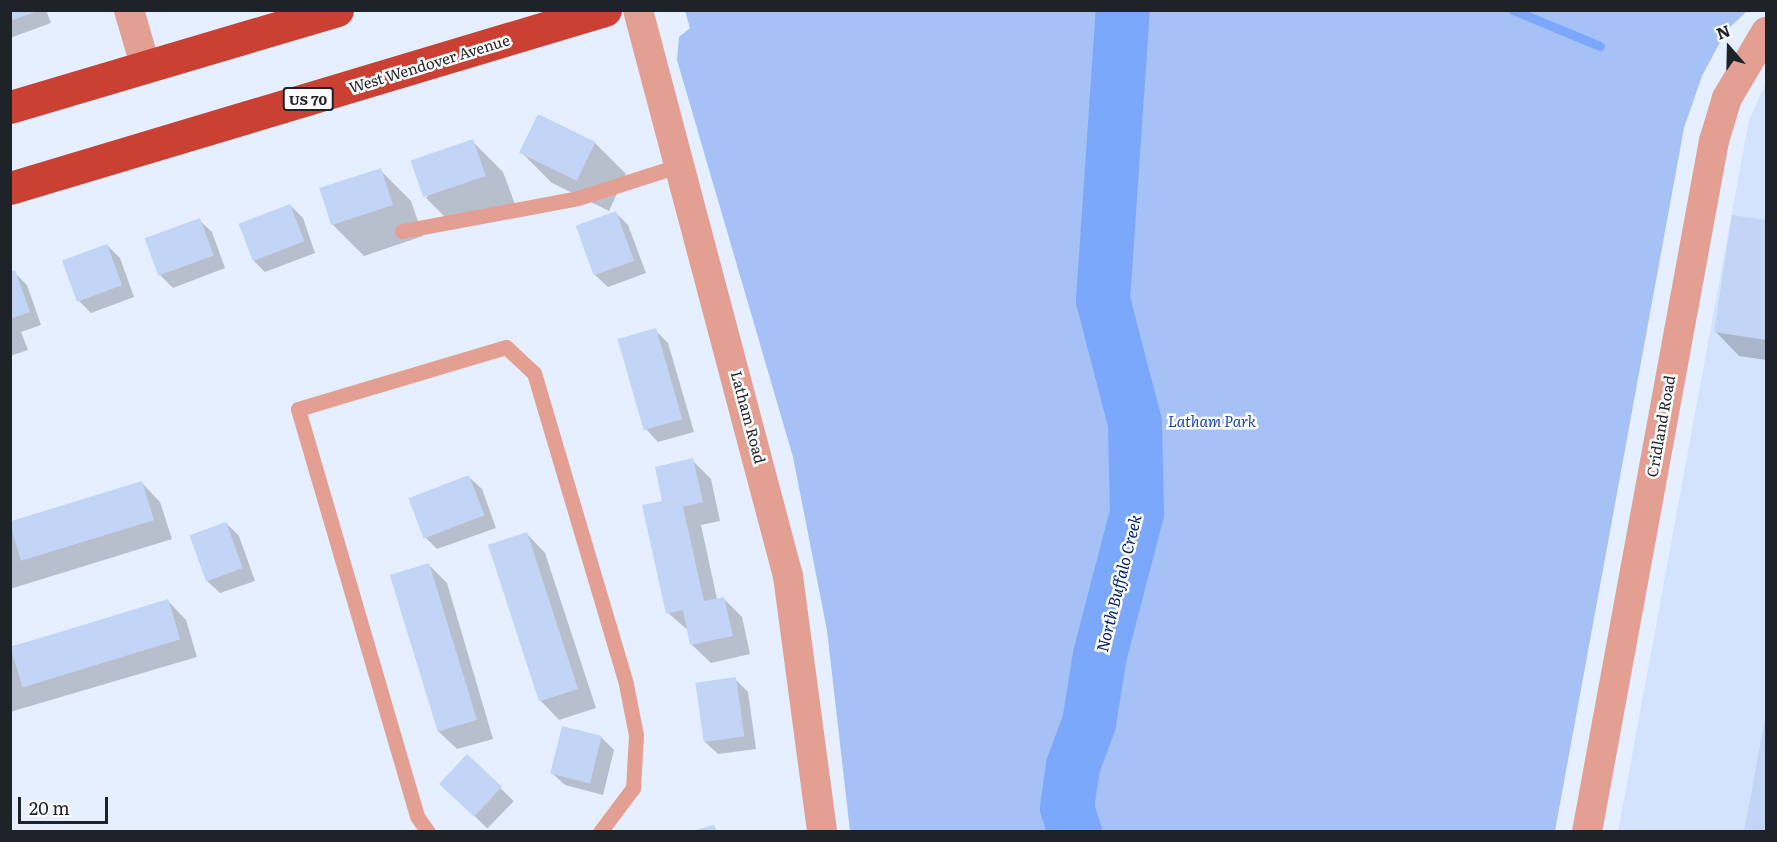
<!DOCTYPE html>
<html>
<head>
<meta charset="utf-8">
<style>
	body { margin:0 }
	#map { position:relative; width:1777px; height:842px; overflow:hidden; background:#e6efff; font-family:Literata,serif }
	div>[style] { position:absolute }
	[style*='--x'] { left:calc(var(--x)*1px); top:calc(var(--y)*1px); width:calc(var(--w)*1px); rotate:calc(var(--a)*1deg) }
	.built>* { inset:0; background:#d4e3fd }
	.green>* { inset:0; background:#a5c1f5 }
	.shadow>* { inset:0; background:#0003; transform-origin:0 0 }
	.stream>* { height:9px; margin:-4.5px; padding:0 4.5px; transform-origin:4.5px; border-radius:4.5px; background:#7ba8fa }
	.river>* { height:54px; margin:-27px; padding:0 27px; transform-origin:27px; border-radius:27px; background:#7ba8fa }
	.building>* { inset:0; background:#c2d5f7; transform-origin:0 0 }
	.service>* { height:15px; margin:-7.5px; padding:0 7.5px; transform-origin:7.5px; border-radius:7.5px; background:#e49f93 }
	.minor>* { height:30px; margin:-15px; padding:0 15px; transform-origin:15px; border-radius:15px; background:#e49f93 }
	.trunk>* { height:33px; margin:-16.5px; padding:0 16.5px; transform-origin:16.5px; border-radius:16.5px; background:#ca4033 }
	span { translate:-50% -50%; white-space:nowrap; text-align:center; line-height:1.15; -webkit-text-stroke:5px #fcfcfc; paint-order:stroke }
	.shield-label span { padding:2px 4px; background:#fcfcfc; border:2px solid; border-radius:4px; -webkit-text-stroke-width:0 }
	.shield-label { font-size:14px; color:#1e2229; font-weight:700 }
	.street-label { font-size:15px; color:#1e2229 }
	.park-label { font-size:15px; color:#1b4aa8; font-style:italic }
	.water-label { font-size:16px; color:#012268; font-style:italic }
	.frame { position:absolute; inset:0; border:12px solid #1e2229; pointer-events:none }
	.north { position:absolute; left:1699px; top:18px; width:60px; height:60px; -webkit-text-stroke:4px #fcfcfc; paint-order:stroke; rotate:340deg; font-size:16px; font-weight:700; line-height:24px; text-align:center; color:#1e2229 }
	.north::after { content:''; display:block; margin:auto; width:21px; height:27px; background:#1e2229; clip-path:polygon(50% 0,100% 100%,50% 72%,0 100%) }
	.scale { position:absolute; left:18px; top:797px; width:90px; height:27px; box-sizing:border-box; border:3px solid #1e2229; border-top:0; padding-left:8px; font-size:18px; line-height:21px; white-space:nowrap; color:#1e2229; -webkit-text-stroke:4px #fcfcfc; paint-order:stroke }
</style>
</head>
<body>
<div id="map">
	<div class="built">
		<i style="clip-path:polygon(1766px 83px,1766px 831px,1618px 832px,1749px 120px)"></i>
	</div>
	<div class="green">
		<i style="clip-path:polygon(685px 11px,1747px 11px,1726px 31px,1702px 76px,1684px 128px,1555px 831px,850px 831px,827px 630px,793px 457px,677px 60px,679px 37px,690px 28px)"></i>
	</div>
	<div class="shadow">
		<i style="clip-path:polygon(10px 10px,46px 10px,51px 23px,10px 38px)"></i>
		<i style="clip-path:polygon(472px 141px,503px 172px,516px 207px,457px 229px,426px 198px)"></i>
		<i style="clip-path:polygon(595px 143px,626px 174px,609px 211px,552px 183px,521px 152px)"></i>
		<i style="clip-path:polygon(380px 170px,411px 201px,423px 236px,364px 256px,333px 225px)"></i>
		<i style="clip-path:polygon(290px 205px,303px 218px,315px 253px,265px 272px,252px 259px)"></i>
		<i style="clip-path:polygon(615px 212px,628px 225px,646px 273px,608px 287px,595px 275px)"></i>
		<i style="clip-path:polygon(1733px 217px,1766px 222px,1766px 360px,1739px 356px,1716px 332px)"></i>
		<i style="clip-path:polygon(199px 220px,212px 232px,225px 268px,173px 288px,160px 275px)"></i>
		<i style="clip-path:polygon(107px 245px,120px 258px,134px 297px,91px 313px,78px 300px)"></i>
		<i style="clip-path:polygon(14px 272px,27px 285px,41px 325px,21px 332px,28px 350px,10px 356px)"></i>
		<i style="clip-path:polygon(655px 330px,668px 343px,694px 432px,658px 442px,646px 429px)"></i>
		<i style="clip-path:polygon(692px 460px,711px 479px,720px 521px,701px 525px,717px 599px,723px 598px,742px 617px,750px 654px,711px 663px,692px 645px,689px 631px,668px 613px,664px 502px)"></i>
		<i style="clip-path:polygon(469px 477px,482px 489px,496px 528px,437px 549px,424px 536px)"></i>
		<i style="clip-path:polygon(142px 483px,160px 502px,172px 539px,10px 589px,10px 524px)"></i>
		<i style="clip-path:polygon(226px 523px,239px 536px,255px 581px,220px 593px,207px 581px,191px 536px)"></i>
		<i style="clip-path:polygon(527px 534px,545px 553px,596px 708px,559px 720px,541px 701px)"></i>
		<i style="clip-path:polygon(429px 565px,447px 583px,493px 739px,457px 749px,438px 731px)"></i>
		<i style="clip-path:polygon(168px 601px,186px 620px,197px 657px,10px 712px,10px 647px)"></i>
		<i style="clip-path:polygon(735px 679px,748px 692px,756px 749px,718px 754px,705px 742px)"></i>
		<i style="clip-path:polygon(1766px 721px,1766px 832px,1746px 832px)"></i>
		<i style="clip-path:polygon(601px 737px,614px 750px,603px 795px,565px 785px,552px 773px)"></i>
		<i style="left:467px;top:756px;width:65px;height:38px;rotate:44deg"></i>
	</div>
	<div class="stream">
		<i style="--x:1513;--y:10;--w:94;--a:22.5"></i>
	</div>
	<div class="river">
		<i style="--x:1075;--y:832;--w:25;--a:-108"></i>
		<i style="--x:1067;--y:808;--w:42;--a:-81.9"></i>
		<i style="--x:1073;--y:766;--w:46;--a:-69.6"></i>
		<i style="--x:1089;--y:723;--w:69;--a:-80.8"></i>
		<i style="--x:1100;--y:655;--w:147;--a:-75.4"></i>
		<i style="--x:1137;--y:513;--w:90;--a:-91.3"></i>
		<i style="--x:1135;--y:423;--w:127;--a:-104.6"></i>
		<i style="--x:1103;--y:300;--w:291;--a:-86.1"></i>
	</div>
	<div class="building">
		<i style="clip-path:polygon(10px 10px,38px 10px,38px 11px,10px 21px)"></i>
		<i style="left:538px;top:114px;width:64px;height:43px;rotate:26deg"></i>
		<i style="left:473px;top:139px;width:39px;height:66px;rotate:71deg"></i>
		<i style="left:381px;top:168px;width:39px;height:65px;rotate:72deg"></i>
		<i style="left:290px;top:204px;width:40px;height:55px;rotate:69deg"></i>
		<i style="left:616px;top:211px;width:53px;height:43px;rotate:70deg"></i>
		<i style="clip-path:polygon(1732px 215px,1766px 220px,1766px 340px,1714px 332px)"></i>
		<i style="left:200px;top:218px;width:40px;height:59px;rotate:70deg"></i>
		<i style="left:107px;top:244px;width:44px;height:48px;rotate:70deg"></i>
		<i style="clip-path:polygon(15px 270px,30px 312px,10px 319px,10px 272px)"></i>
		<i style="left:656px;top:328px;width:95px;height:40px;rotate:74deg"></i>
		<i style="clip-path:polygon(693px 458px,703px 502px,683px 507px,704px 601px,724px 597px,733px 636px,690px 645px,683px 610px,666px 614px,642px 505px,662px 501px,655px 467px)"></i>
		<i style="left:469px;top:475px;width:43px;height:65px;rotate:69deg"></i>
		<i style="left:142px;top:481px;width:41px;height:139px;rotate:73deg"></i>
		<i style="left:226px;top:522px;width:49px;height:39px;rotate:70deg"></i>
		<i style="left:527px;top:532px;width:165px;height:41px;rotate:72deg"></i>
		<i style="left:429px;top:563px;width:164px;height:41px;rotate:73deg"></i>
		<i style="left:168px;top:599px;width:42px;height:165px;rotate:73deg"></i>
		<i style="left:736px;top:677px;width:60px;height:41px;rotate:82deg"></i>
		<i style="clip-path:polygon(1765px 719px,1766px 832px,1744px 832px)"></i>
		<i style="left:562px;top:726px;width:41px;height:49px;rotate:14deg"></i>
		<i style="left:467px;top:754px;width:48px;height:41px;rotate:43deg"></i>
		<i style="clip-path:polygon(714px 825px,717px 832px,693px 832px,692px 831px)"></i>
	</div>
	<div class="service">
		<i style="--x:402;--y:231;--w:179;--a:-10.6"></i>
		<i style="--x:578;--y:198;--w:108;--a:-17.8"></i>
		<i style="--x:428;--y:832;--w:19;--a:-125"></i>
		<i style="--x:417;--y:816;--w:424;--a:-106.3"></i>
		<i style="--x:298;--y:409;--w:217;--a:-16.6"></i>
		<i style="--x:506;--y:347;--w:38;--a:43"></i>
		<i style="--x:534;--y:373;--w:324;--a:73.5"></i>
		<i style="--x:626;--y:684;--w:52;--a:78.9"></i>
		<i style="--x:636;--y:735;--w:53;--a:93.2"></i>
		<i style="--x:633;--y:788;--w:55;--a:126.9"></i>
	</div>
	<div class="minor">
		<i style="--x:129;--y:10;--w:60;--a:73.7"></i>
		<i style="--x:638;--y:10;--w:586;--a:75.16"></i>
		<i style="--x:788;--y:576;--w:258;--a:82.4"></i>
		<i style="--x:1587;--y:832;--w:703;--a:-79.59"></i>
		<i style="--x:1714;--y:141;--w:45;--a:-73.2"></i>
		<i style="--x:1727;--y:98;--w:77;--a:-59.4"></i>
	</div>
	<div class="trunk">
		<i style="--x:10;--y:107;--w:341;--a:-16.5"></i>
		<i style="--x:10;--y:188;--w:621;--a:-16.66"></i>
	</div>
	<div class="shield-label">
		<span style="left:308px;top:99px">US 70</span>
	</div>
	<div class="street-label">
		<span style="left:429px;top:63px;rotate:-17deg">West Wendover Avenue</span>
		<span style="left:749px;top:417px;rotate:75deg">Latham Road</span>
		<span style="left:1660px;top:426px;rotate:-80deg">Cridland Road</span>
	</div>
	<div class="park-label">
		<span style="left:1212px;top:421px">Latham Park</span>
	</div>
	<div class="water-label">
		<span style="left:1118px;top:583px;rotate:-76deg">North Buffalo Creek</span>
	</div>
	<div class="frame"></div>
	<div class="north">N</div>
	<div class="scale">20 m</div>
</div>
</body>
</html>
